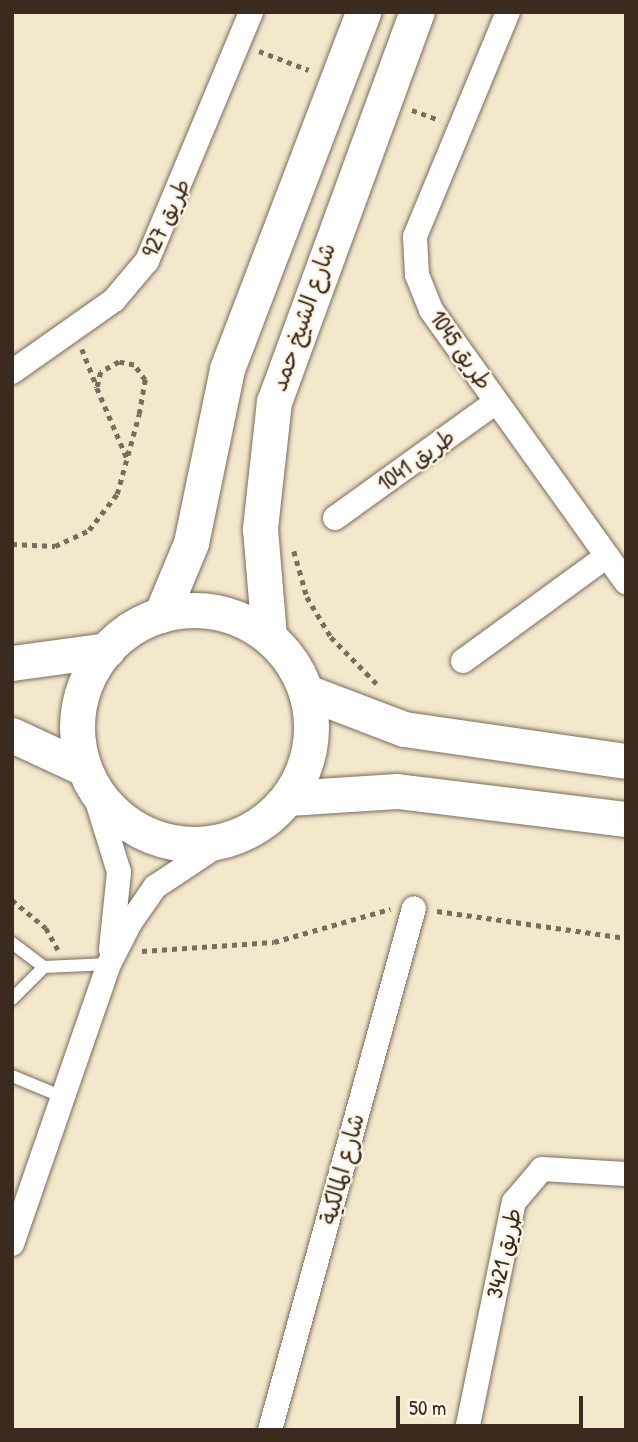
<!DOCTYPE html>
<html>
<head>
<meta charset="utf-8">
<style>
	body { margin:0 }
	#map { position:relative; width:638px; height:1442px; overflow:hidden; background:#f3e7cc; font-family:"Patrick Hand","Playpen Sans Arabic",sans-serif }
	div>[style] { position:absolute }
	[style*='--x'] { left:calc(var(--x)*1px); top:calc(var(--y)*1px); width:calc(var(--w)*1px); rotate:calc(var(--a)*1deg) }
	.path>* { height:4.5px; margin-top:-2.25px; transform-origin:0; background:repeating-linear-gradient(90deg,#7b6c5b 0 5px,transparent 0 10px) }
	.roads { filter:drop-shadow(0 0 2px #7b6c5b) drop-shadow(0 0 2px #7b6c5b) }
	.lane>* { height:12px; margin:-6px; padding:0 6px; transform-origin:6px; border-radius:6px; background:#fff }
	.street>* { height:24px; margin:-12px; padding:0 12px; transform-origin:12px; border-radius:12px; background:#fff }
	.secondary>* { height:35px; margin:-17.5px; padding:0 17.5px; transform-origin:17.5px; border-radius:17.5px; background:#fff }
	.secondary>.ring { margin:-17.5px; padding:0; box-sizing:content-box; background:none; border:35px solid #fff; border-radius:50% }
	span { translate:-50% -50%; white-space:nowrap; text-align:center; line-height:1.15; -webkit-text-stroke:5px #fcf5e5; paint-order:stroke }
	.street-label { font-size:23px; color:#3b2a1e }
	.frame { position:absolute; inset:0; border:14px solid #3b2a1e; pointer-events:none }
	.scale { position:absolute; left:396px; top:1396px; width:187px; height:32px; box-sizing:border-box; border:4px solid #3b2a1e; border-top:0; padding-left:9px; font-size:21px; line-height:24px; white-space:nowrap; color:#3b2a1e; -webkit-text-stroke:5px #fcf5e5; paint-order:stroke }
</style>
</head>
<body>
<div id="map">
	<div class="path">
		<i style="--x:259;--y:51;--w:53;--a:20.8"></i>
		<i style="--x:412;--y:110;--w:30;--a:20"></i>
		<i style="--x:82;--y:349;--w:41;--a:68.5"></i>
		<i style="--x:12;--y:544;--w:43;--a:2.7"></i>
		<i style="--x:55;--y:546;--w:38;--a:-25"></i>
		<i style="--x:89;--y:530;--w:46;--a:-52.1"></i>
		<i style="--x:117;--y:494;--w:83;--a:-74.6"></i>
		<i style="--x:139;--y:414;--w:35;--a:-80"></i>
		<i style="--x:145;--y:380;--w:19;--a:-126"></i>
		<i style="--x:134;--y:365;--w:15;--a:-169"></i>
		<i style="--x:119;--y:362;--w:21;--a:151"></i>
		<i style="--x:101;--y:372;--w:16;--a:104"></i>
		<i style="--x:97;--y:388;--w:76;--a:66.8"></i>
		<i style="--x:294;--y:551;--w:48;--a:74.2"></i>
		<i style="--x:307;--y:597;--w:47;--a:59"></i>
		<i style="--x:331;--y:637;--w:70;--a:45.6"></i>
		<i style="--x:12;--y:900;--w:44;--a:39.5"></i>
		<i style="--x:46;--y:928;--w:25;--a:61"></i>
		<i style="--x:437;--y:911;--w:191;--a:8.1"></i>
		<i style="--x:142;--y:951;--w:132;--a:-3.9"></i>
		<i style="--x:274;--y:942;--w:121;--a:-15.9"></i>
	</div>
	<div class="roads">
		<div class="lane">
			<i style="--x:12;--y:943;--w:40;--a:37"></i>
			<i style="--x:44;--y:967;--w:65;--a:-2.6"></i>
			<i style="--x:12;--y:999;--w:45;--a:-45"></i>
			<i style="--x:12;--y:1076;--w:55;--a:22.4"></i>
		</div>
		<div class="street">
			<i style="--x:508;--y:12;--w:243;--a:112.5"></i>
			<i style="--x:415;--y:237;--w:38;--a:87"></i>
			<i style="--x:417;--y:275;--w:38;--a:68"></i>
			<i style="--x:431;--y:310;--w:335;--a:54.4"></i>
			<i style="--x:12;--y:372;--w:125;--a:-35.2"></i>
			<i style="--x:114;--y:300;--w:51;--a:-49.8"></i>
			<i style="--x:147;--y:261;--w:270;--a:-67.3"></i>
			<i style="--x:335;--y:518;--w:198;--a:-35.8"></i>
			<i style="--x:463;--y:661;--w:178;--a:-36.1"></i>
			<i style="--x:93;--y:788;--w:88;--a:72.8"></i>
			<i style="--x:119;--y:872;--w:78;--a:95.9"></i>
			<i style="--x:12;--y:1244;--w:296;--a:-70.9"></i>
			<i style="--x:109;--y:964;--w:46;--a:-62.9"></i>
			<i style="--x:130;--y:923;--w:44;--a:-55.2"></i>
			<i style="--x:155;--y:887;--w:83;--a:-33.7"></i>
			<i style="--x:270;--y:1430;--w:541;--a:-74.58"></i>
			<i style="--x:467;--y:1430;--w:233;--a:-78.4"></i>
			<i style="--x:514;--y:1202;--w:43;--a:-49.7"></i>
			<i style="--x:542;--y:1169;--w:84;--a:3.4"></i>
		</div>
		<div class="secondary">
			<i class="ring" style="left:77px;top:610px;width:199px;height:199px"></i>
			<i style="--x:161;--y:615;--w:78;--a:-67.4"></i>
			<i style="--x:191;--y:543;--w:178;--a:-78.3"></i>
			<i style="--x:227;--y:369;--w:382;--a:-69.1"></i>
			<i style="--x:269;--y:636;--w:108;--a:-94.8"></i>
			<i style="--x:260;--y:528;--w:127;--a:-83.7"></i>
			<i style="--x:274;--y:402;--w:415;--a:-69.9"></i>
			<i style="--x:12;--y:663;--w:96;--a:-7.8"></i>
			<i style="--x:307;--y:692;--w:104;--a:20.9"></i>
			<i style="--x:404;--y:729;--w:224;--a:8.2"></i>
			<i style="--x:12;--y:735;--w:76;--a:24.9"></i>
			<i style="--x:288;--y:798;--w:109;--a:-3.7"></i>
			<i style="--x:397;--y:791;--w:231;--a:7"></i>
		</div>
	</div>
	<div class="street-label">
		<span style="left:166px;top:218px;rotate:-65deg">طريق 927</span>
		<span style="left:303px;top:317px;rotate:-71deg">شارع الشيخ حمد</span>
		<span style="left:461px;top:350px;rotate:55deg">طريق 1045</span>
		<span style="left:416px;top:460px;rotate:-36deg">طريق 1041</span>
		<span style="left:342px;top:1169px;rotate:-75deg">شارع المالكية</span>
		<span style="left:504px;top:1253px;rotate:-77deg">طريق 3421</span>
	</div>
	<div class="frame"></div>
	<div class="scale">50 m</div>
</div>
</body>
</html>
